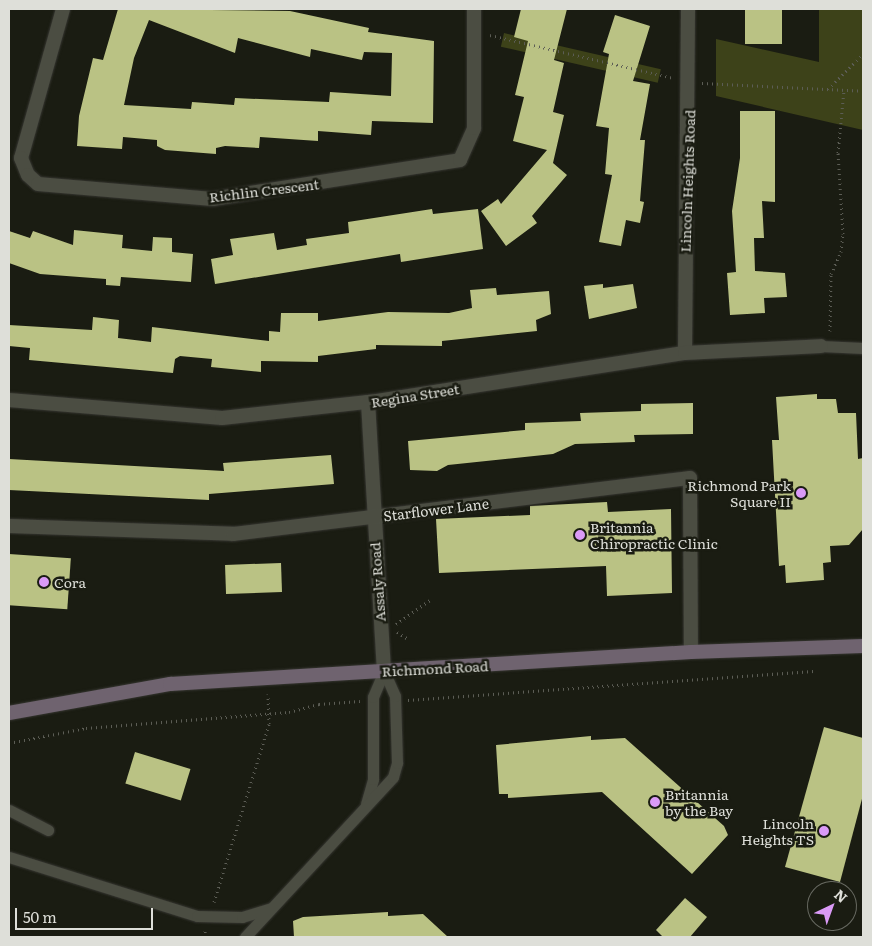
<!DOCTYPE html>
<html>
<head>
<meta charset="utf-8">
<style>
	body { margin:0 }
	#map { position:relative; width:872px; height:946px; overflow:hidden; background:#1a1c12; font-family:Literata,serif }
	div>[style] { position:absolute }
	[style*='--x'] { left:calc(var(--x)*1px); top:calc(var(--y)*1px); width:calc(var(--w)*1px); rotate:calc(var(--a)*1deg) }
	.green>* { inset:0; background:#3d4219; transform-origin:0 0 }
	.building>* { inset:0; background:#bac284; transform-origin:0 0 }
	.path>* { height:3px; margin-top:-1.5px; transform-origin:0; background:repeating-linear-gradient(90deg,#5c5d55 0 1px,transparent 0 5px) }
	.roads { filter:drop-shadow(0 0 1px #363631) drop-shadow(0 0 1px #363631) }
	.service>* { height:11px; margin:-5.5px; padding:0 5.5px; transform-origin:5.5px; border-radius:5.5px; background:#4b4d42 }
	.minor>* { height:14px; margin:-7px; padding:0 7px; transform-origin:7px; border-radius:7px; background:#4b4d42 }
	.secondary>* { height:14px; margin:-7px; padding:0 7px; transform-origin:7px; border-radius:7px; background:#6f636f }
	.dots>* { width:14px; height:14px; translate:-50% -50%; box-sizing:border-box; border:2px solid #1a1c12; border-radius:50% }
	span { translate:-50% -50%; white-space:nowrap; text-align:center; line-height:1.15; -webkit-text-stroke:5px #1a1c12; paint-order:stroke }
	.street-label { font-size:14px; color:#dedfd9 }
	.poi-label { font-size:14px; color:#dedfd9 }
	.right { translate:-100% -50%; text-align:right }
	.left { translate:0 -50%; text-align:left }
	.frame { position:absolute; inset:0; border:10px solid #dedfd9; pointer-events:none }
	.north { position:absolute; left:807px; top:881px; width:50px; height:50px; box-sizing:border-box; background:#1a1c12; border:1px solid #686a62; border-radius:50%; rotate:42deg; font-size:14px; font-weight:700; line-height:20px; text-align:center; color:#dedfd9 }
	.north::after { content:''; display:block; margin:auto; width:18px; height:22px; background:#da9af6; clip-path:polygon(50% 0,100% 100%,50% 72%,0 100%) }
	.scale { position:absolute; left:15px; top:908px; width:138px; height:22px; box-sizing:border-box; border:2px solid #dedfd9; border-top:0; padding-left:6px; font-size:15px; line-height:18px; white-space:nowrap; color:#dedfd9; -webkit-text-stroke:4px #1a1c12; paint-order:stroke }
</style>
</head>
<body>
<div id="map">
	<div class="green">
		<i style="clip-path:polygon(819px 9px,863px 9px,863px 130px,716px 96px,716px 39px,819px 62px)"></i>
		<i style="left:504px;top:33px;width:161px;height:14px;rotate:13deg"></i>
	</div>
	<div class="building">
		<i style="clip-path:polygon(evenodd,118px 9px,290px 11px,369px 28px,368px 32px,434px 41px,433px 123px,372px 121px,371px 135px,318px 131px,318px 141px,260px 137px,259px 148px,225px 146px,216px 148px,216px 154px,165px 150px,157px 146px,157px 140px,123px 137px,122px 149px,77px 146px,79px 116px,93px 58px,103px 60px,118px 9px,149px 20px,235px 53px,238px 38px,310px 57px,311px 49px,362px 60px,364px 52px,392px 53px,391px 96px,330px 92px,329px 102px,235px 98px,234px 105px,192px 102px,191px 109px,124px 105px,134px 58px,149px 20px)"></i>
		<i style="clip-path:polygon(521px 9px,567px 9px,554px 60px,564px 63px,553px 112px,564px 115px,553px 163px,567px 175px,532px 216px,537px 223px,506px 246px,481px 211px,498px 199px,501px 204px,547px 150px,513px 141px,524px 97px,515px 95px,528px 41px,514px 37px)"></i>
		<i style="left:745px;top:9px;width:37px;height:35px"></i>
		<i style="clip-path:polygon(615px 15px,650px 26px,633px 81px,650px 84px,640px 140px,645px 140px,640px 201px,644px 202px,640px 223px,626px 220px,621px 246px,599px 242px,612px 175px,605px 174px,609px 128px,596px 126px,609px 54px,603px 52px)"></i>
		<i style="clip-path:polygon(740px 111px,775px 111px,775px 202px,762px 201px,764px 238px,754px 238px,755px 271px,785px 273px,787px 297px,764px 298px,765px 313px,730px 315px,727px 273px,736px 272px,732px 211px,740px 158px)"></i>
		<i style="clip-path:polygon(432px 209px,433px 214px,478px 209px,483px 249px,401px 262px,400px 254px,215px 284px,211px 259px,233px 255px,230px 239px,274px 233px,277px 250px,307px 245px,306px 239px,349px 233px,348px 222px)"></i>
		<i style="clip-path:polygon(74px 230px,123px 235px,122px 248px,152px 251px,153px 237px,172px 238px,172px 252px,193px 254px,191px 282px,121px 277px,120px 286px,106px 285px,106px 279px,40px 274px,9px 263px,9px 231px,30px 238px,33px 231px,73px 245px)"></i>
		<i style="clip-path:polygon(603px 284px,603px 288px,633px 284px,637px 308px,589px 319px,584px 286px)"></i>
		<i style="clip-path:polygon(496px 288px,497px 295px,549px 291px,551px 314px,536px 320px,537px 331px,442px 341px,442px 346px,376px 345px,376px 349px,318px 356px,318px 362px,261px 361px,261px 372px,211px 367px,212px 359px,180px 356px,175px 359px,173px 373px,29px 360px,30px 348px,9px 346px,9px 325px,92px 330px,93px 317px,119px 320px,118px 338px,151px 342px,152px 327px,269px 341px,269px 331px,280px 332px,281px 313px,318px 313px,318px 321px,388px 312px,449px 313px,472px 308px,470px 290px)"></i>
		<i style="clip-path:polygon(817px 394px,817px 399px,836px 399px,838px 413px,856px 413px,858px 459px,863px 458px,863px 529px,849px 545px,830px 546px,831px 562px,823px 563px,824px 580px,786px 583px,785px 565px,779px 566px,774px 477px,772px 440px,779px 440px,776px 397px)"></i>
		<i style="clip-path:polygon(693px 403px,693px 434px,634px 435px,635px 442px,575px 444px,553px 454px,448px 465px,437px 471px,410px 470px,408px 441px,525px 430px,525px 423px,581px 421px,580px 413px,641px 411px,641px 404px)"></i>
		<i style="clip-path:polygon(331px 455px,334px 484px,209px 494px,209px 500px,9px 490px,9px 459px,224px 471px,223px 463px)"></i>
		<i style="clip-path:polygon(607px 502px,608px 512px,671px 509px,672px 593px,607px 596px,606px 566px,439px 573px,436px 519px,530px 515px,530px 506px)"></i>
		<i style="left:9px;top:554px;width:62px;height:51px;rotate:4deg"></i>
		<i style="left:281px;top:563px;width:29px;height:56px;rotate:88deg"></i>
		<i style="clip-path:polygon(824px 727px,863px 738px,863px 795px,840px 882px,785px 867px)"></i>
		<i style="clip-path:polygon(591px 736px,591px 740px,625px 738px,724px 826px,728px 835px,692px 874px,602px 792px,508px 798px,508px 794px,499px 794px,496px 745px)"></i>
		<i style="left:135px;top:752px;width:58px;height:33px;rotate:17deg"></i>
		<i style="clip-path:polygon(685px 898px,707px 917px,690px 937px,663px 937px,656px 930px)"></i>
		<i style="clip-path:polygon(388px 912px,388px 916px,423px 914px,448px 937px,294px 937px,293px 921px,303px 917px)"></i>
	</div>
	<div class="path">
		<i style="--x:490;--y:35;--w:189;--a:13.2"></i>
		<i style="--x:702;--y:83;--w:161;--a:2.8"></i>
		<i style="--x:828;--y:89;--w:49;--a:-45"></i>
		<i style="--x:830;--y:331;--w:57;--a:-89"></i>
		<i style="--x:831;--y:274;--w:24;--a:-66"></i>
		<i style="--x:841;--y:252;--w:18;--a:-84"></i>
		<i style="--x:843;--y:234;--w:81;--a:-93.5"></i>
		<i style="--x:838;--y:153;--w:63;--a:-84.6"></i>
		<i style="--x:396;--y:624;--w:42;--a:-35.2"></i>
		<i style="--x:397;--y:632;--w:13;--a:32"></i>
		<i style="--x:408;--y:700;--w:410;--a:-4.1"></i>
		<i style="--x:9;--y:743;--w:78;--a:-11"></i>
		<i style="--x:86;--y:728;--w:204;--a:-4.5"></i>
		<i style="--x:289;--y:712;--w:31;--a:-15"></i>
		<i style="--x:319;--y:704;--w:41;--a:-4.2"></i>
		<i style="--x:214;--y:902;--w:186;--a:-72.8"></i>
		<i style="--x:269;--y:724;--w:30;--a:-92"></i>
		<i style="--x:203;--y:937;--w:9;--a:-69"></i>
		<i style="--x:861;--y:937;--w:3;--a:-45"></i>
	</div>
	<div class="roads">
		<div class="service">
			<i style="--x:821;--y:346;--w:42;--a:2.7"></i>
			<i style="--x:366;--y:804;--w:26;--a:-74"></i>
			<i style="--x:373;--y:779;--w:82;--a:-90"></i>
			<i style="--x:373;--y:697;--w:28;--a:-67"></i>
			<i style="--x:9;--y:810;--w:44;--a:27.1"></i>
			<i style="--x:9;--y:857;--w:197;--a:17.4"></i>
			<i style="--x:197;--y:916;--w:45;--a:1.3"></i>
			<i style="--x:242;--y:917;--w:30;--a:-17"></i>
			<i style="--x:245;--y:937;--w:218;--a:-47.2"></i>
			<i style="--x:393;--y:777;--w:15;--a:-74"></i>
			<i style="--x:397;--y:763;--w:67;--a:-91.7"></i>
			<i style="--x:395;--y:696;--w:27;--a:-114"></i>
		</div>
		<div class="minor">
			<i style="--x:63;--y:9;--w:155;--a:105.7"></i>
			<i style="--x:21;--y:158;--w:18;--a:68"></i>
			<i style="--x:28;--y:175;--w:13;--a:42"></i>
			<i style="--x:38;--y:184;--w:175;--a:4.9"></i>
			<i style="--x:212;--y:199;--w:251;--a:-8.9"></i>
			<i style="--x:460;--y:160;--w:35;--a:-66"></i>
			<i style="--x:474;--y:128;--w:119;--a:-90"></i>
			<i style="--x:685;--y:353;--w:344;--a:-89.5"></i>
			<i style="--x:9;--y:400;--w:214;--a:4.8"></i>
			<i style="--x:222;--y:418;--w:156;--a:-6.3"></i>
			<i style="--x:377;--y:401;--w:312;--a:-8.9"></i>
			<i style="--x:685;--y:353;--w:136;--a:-2.9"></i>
			<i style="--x:368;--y:402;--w:269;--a:86.6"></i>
			<i style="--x:9;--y:526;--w:224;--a:2"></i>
			<i style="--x:233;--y:534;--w:460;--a:-7"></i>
			<i style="--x:690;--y:478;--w:174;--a:89.7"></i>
		</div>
		<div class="secondary">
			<i style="--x:9;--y:713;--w:164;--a:-10.2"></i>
			<i style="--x:170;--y:684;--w:522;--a:-3.51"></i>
			<i style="--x:691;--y:652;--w:172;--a:-2"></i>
		</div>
	</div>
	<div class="dots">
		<i style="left:801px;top:493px;background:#da9af6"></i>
		<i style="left:580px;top:535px;background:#da9af6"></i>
		<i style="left:44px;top:582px;background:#da9af6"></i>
		<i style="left:655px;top:802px;background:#da9af6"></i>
		<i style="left:824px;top:831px;background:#da9af6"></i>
	</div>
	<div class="street-label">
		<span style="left:687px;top:181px;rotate:-88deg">Lincoln Heights Road</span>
		<span style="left:264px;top:190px;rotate:-7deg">Richlin Crescent</span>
		<span style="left:415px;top:395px;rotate:-9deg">Regina Street</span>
		<span style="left:436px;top:509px;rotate:-7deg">Starflower Lane</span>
		<span style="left:377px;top:582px;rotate:-94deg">Assaly Road</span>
		<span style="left:435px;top:668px;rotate:-3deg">Richmond Road</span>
	</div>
	<div class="poi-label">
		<span class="right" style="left:791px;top:493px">Richmond Park<br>Square II</span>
		<span class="left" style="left:590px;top:535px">Britannia<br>Chiropractic Clinic</span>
		<span class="left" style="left:54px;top:582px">Cora</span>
		<span class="left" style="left:665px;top:802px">Britannia<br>by the Bay</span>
		<span class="right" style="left:814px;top:831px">Lincoln<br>Heights TS</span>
	</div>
	<div class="frame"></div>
	<div class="north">N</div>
	<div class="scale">50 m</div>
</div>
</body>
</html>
